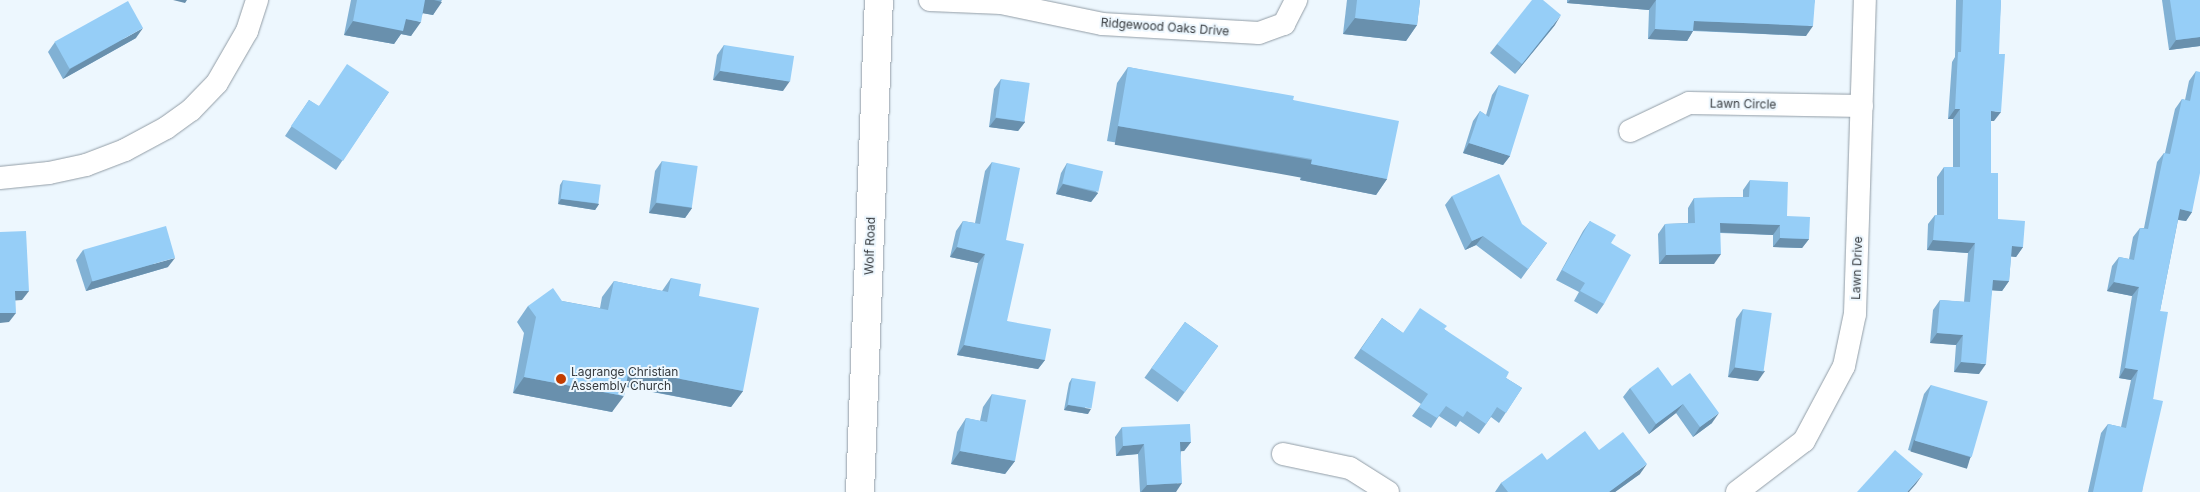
<!DOCTYPE html>
<html>
<head>
<meta charset="utf-8">
<style>
	body { margin:0 }
	#map { position:relative; width:2200px; height:492px; overflow:hidden; background:#edf7fe; font-family:Inter,sans-serif }
	div>[style] { position:absolute }
	[style*='--x'] { left:calc(var(--x)*1px); top:calc(var(--y)*1px); width:calc(var(--w)*1px); rotate:calc(var(--a)*1deg) }
	.roads { filter:drop-shadow(0 0 1px #929da6) drop-shadow(0 0 1px #929da6) }
	.street>* { height:22px; margin:-11px; padding:0 11px; transform-origin:11px; border-radius:11px; background:#fff }
	.secondary>* { height:28px; margin:-14px; padding:0 14px; transform-origin:14px; border-radius:14px; background:#fff }
	.wall>* { inset:0; background:#81b1d4; transform-origin:0 0 }
	.shaded-wall>* { inset:0; background:#6990ad; transform-origin:0 0 }
	.building>* { inset:0; background:#96cef7; transform-origin:0 0 }
	.dots>* { width:14px; height:14px; translate:-50% -50%; box-sizing:border-box; border:2px solid #edf7fe; border-radius:50% }
	span { translate:-50% -50%; white-space:nowrap; text-align:center; line-height:1.15; -webkit-text-stroke:4px #edf7fe; paint-order:stroke }
	.street-label { font-size:12px; color:#363a3e }
	.poi-label { font-size:12px; color:#363a3e }
	.left { translate:0 -50%; text-align:left }
</style>
</head>
<body>
<div id="map">
	<div class="roads">
		<div class="street">
			<i style="--x:930;--y:0;--w:71;--a:2.4"></i>
			<i style="--x:1001;--y:3;--w:103;--a:11.7"></i>
			<i style="--x:1102;--y:24;--w:157;--a:3.3"></i>
			<i style="--x:1259;--y:33;--w:27;--a:-20"></i>
			<i style="--x:1284;--y:24;--w:27;--a:-63"></i>
			<i style="--x:1630;--y:131;--w:65;--a:-25.4"></i>
			<i style="--x:1689;--y:103;--w:173;--a:1"></i>
			<i style="--x:0;--y:178;--w:49;--a:-5.8"></i>
			<i style="--x:49;--y:173;--w:38;--a:-12"></i>
			<i style="--x:86;--y:165;--w:42;--a:-21"></i>
			<i style="--x:125;--y:150;--w:47;--a:-28.2"></i>
			<i style="--x:166;--y:128;--w:31;--a:-36"></i>
			<i style="--x:191;--y:110;--w:37;--a:-46"></i>
			<i style="--x:217;--y:83;--w:60;--a:-60"></i>
			<i style="--x:247;--y:31;--w:33;--a:-72"></i>
			<i style="--x:1283;--y:454;--w:68;--a:11.8"></i>
			<i style="--x:1350;--y:468;--w:45;--a:32.3"></i>
			<i style="--x:1737;--y:492;--w:84;--a:-37.3"></i>
			<i style="--x:1804;--y:441;--w:85;--a:-61.9"></i>
			<i style="--x:1844;--y:366;--w:53;--a:-78.1"></i>
			<i style="--x:1855;--y:314;--w:314;--a:-88.2"></i>
		</div>
		<div class="secondary">
			<i style="--x:860;--y:492;--w:492;--a:-87.8"></i>
		</div>
	</div>
	<div class="wall">
		<i style="clip-path:polygon(351px 0,442px 0,433px 15px,423px 13px,411px 36px,401px 34px,394px 44px,344px 35px)"></i>
		<i style="clip-path:polygon(1347px 0,1420px 0,1417px 25px,1406px 41px,1343px 34px)"></i>
		<i style="clip-path:polygon(1567px 0,1815px 0,1806px 36px,1693px 31px,1687px 41px,1648px 39px,1649px 10px,1567px 3px)"></i>
		<i style="clip-path:polygon(1956px 0,2001px 0,1994px 121px,1991px 121px,1991px 173px,1998px 219px,2023px 247px,2016px 257px,2011px 256px,2009px 281px,2002px 291px,1992px 290px,1979px 374px,1954px 372px,1956px 345px,1930px 343px,1933px 310px,1940px 300px,1964px 302px,1968px 253px,1927px 250px,1928px 224px,1935px 215px,1937px 215px,1937px 177px,1944px 167px,1953px 167px,1953px 119px,1948px 119px,1952px 62px,1955px 57px)"></i>
		<i style="clip-path:polygon(2162px 0,2200px 0,2200px 46px,2169px 50px)"></i>
		<i style="clip-path:polygon(1555px 25px,1515px 74px,1490px 53px,1497px 44px)"></i>
		<i style="clip-path:polygon(136px 38px,63px 79px,48px 52px,55px 42px)"></i>
		<i style="clip-path:polygon(724px 45px,783px 91px,713px 80px,717px 55px)"></i>
		<i style="clip-path:polygon(1128px 67px,1293px 100px,1387px 179px,1376px 195px,1300px 180px,1301px 175px,1107px 141px,1117px 83px)"></i>
		<i style="clip-path:polygon(2196px 71px,2192px 212px,2186px 221px,2178px 220px,2160px 311px,2153px 399px,2142px 492px,2088px 492px,2101px 433px,2108px 424px,2121px 427px,2131px 380px,2119px 378px,2132px 296px,2107px 291px,2112px 266px,2119px 257px,2129px 259px,2133px 237px,2140px 228px,2144px 228px,2157px 162px,2164px 153px,2165px 153px,2175px 109px,2182px 99px,2185px 100px,2189px 81px)"></i>
		<i style="clip-path:polygon(1001px 79px,1025px 122px,1018px 131px,989px 127px,994px 89px)"></i>
		<i style="clip-path:polygon(1499px 85px,1510px 156px,1503px 165px,1463px 153px,1473px 121px,1480px 111px,1486px 115px,1492px 95px)"></i>
		<i style="clip-path:polygon(389px 92px,336px 170px,285px 136px,309px 100px,318px 106px)"></i>
		<i style="clip-path:polygon(662px 161px,692px 208px,685px 218px,649px 213px,655px 171px)"></i>
		<i style="clip-path:polygon(992px 162px,1006px 240px,1007px 321px,1045px 360px,1038px 369px,957px 355px,978px 263px,950px 257px,956px 231px,963px 221px,975px 223px,985px 171px)"></i>
		<i style="clip-path:polygon(1067px 163px,1098px 193px,1091px 202px,1056px 194px,1061px 173px)"></i>
		<i style="clip-path:polygon(563px 180px,599px 204px,595px 210px,558px 204px,560px 185px)"></i>
		<i style="clip-path:polygon(1750px 180px,1809px 239px,1802px 248px,1773px 247px,1773px 235px,1720px 233px,1714px 264px,1659px 264px,1658px 234px,1665px 224px,1688px 223px,1688px 208px,1694px 198px,1743px 197px,1743px 190px)"></i>
		<i style="clip-path:polygon(1452px 196px,1547px 243px,1521px 279px,1476px 245px,1465px 250px,1445px 205px)"></i>
		<i style="clip-path:polygon(1590px 221px,1611px 243px,1604px 304px,1597px 314px,1574px 301px,1579px 292px,1556px 280px,1583px 231px)"></i>
		<i style="clip-path:polygon(83px 250px,168px 267px,86px 291px,76px 260px)"></i>
		<i style="clip-path:polygon(671px 278px,699px 296px,743px 391px,731px 407px,626px 387px,612px 412px,513px 393px,524px 333px,517px 322px,528px 306px,562px 301px,600px 308px,602px 297px,614px 281px,662px 291px)"></i>
		<i style="clip-path:polygon(1743px 309px,1758px 381px,1728px 377px,1736px 319px)"></i>
		<i style="clip-path:polygon(1382px 318px,1403px 333px,1444px 329px,1506px 378px,1522px 388px,1499px 423px,1491px 417px,1479px 434px,1460px 421px,1456px 427px,1439px 416px,1431px 428px,1412px 416px,1421px 404px,1354px 358px)"></i>
		<i style="left:1185px;top:322px;width:41px;height:69px;rotate:36deg"></i>
		<i style="clip-path:polygon(1072px 378px,1088px 414px,1064px 410px,1069px 383px)"></i>
		<i style="clip-path:polygon(1931px 385px,1971px 457px,1964px 467px,1908px 450px,1924px 394px)"></i>
		<i style="clip-path:polygon(1672px 386px,1712px 423px,1693px 437px,1676px 413px,1649px 434px,1623px 397px,1630px 388px)"></i>
		<i style="clip-path:polygon(992px 394px,1015px 461px,1005px 474px,951px 464px,957px 432px,966px 418px,980px 421px,983px 407px)"></i>
		<i style="clip-path:polygon(1122px 427px,1191px 442px,1184px 451px,1181px 451px,1176px 492px,1140px 492px,1138px 454px,1116px 456px,1115px 437px)"></i>
		<i style="clip-path:polygon(1599px 450px,1640px 474px,1615px 492px,1495px 492px,1501px 483px,1547px 460px)"></i>
	</div>
	<div class="shaded-wall">
		<i style="clip-path:polygon(173px 0,187px 0,185px 3px)"></i>
		<i style="clip-path:polygon(424px 0,434px 0,442px 2px,433px 15px,416px 12px)"></i>
		<i style="clip-path:polygon(1570px 0,1656px 0,1649px 10px,1567px 3px)"></i>
		<i style="clip-path:polygon(1561px 15px,1555px 25px,1515px 74px,1522px 64px)"></i>
		<i style="clip-path:polygon(1355px 18px,1417px 25px,1406px 41px,1343px 34px)"></i>
		<i style="clip-path:polygon(406px 19px,421px 22px,411px 36px,401px 34px,394px 44px,344px 35px,353px 21px)"></i>
		<i style="clip-path:polygon(1694px 21px,1813px 26px,1806px 36px,1687px 30px)"></i>
		<i style="clip-path:polygon(143px 28px,136px 38px,63px 79px,70px 69px)"></i>
		<i style="clip-path:polygon(1655px 29px,1693px 31px,1687px 41px,1648px 39px)"></i>
		<i style="clip-path:polygon(2200px 37px,2200px 46px,2169px 50px,2176px 40px)"></i>
		<i style="clip-path:polygon(720px 71px,790px 81px,783px 91px,713px 80px)"></i>
		<i style="clip-path:polygon(1955px 109px,1960px 109px,1953px 119px,1948px 119px)"></i>
		<i style="clip-path:polygon(1991px 111px,2001px 112px,1994px 121px,1984px 121px)"></i>
		<i style="clip-path:polygon(996px 118px,1025px 122px,1018px 131px,989px 127px)"></i>
		<i style="left:1118px;top:126px;width:197px;height:19px;rotate:10deg"></i>
		<i style="clip-path:polygon(1469px 143px,1510px 156px,1503px 165px,1463px 153px)"></i>
		<i style="clip-path:polygon(1311px 164px,1387px 179px,1376px 195px,1300px 180px)"></i>
		<i style="clip-path:polygon(1063px 184px,1098px 193px,1091px 202px,1056px 194px)"></i>
		<i style="clip-path:polygon(561px 199px,599px 204px,595px 210px,558px 204px)"></i>
		<i style="clip-path:polygon(656px 203px,692px 208px,685px 218px,649px 213px)"></i>
		<i style="clip-path:polygon(2180px 209px,2192px 212px,2186px 221px,2174px 219px)"></i>
		<i style="clip-path:polygon(1720px 223px,1780px 225px,1773px 235px,1713px 232px)"></i>
		<i style="clip-path:polygon(1483px 236px,1476px 245px,1465px 250px,1472px 241px)"></i>
		<i style="clip-path:polygon(1780px 238px,1809px 239px,1802px 248px,1773px 247px)"></i>
		<i style="clip-path:polygon(1933px 240px,1975px 243px,1968px 253px,1927px 250px)"></i>
		<i style="clip-path:polygon(2012px 246px,2023px 247px,2016px 257px,2005px 256px)"></i>
		<i style="clip-path:polygon(957px 247px,985px 254px,978px 263px,950px 257px)"></i>
		<i style="clip-path:polygon(1721px 254px,1714px 264px,1659px 264px,1666px 255px)"></i>
		<i style="clip-path:polygon(175px 258px,168px 267px,86px 291px,92px 281px)"></i>
		<i style="clip-path:polygon(1993px 280px,2009px 281px,2002px 291px,1986px 290px)"></i>
		<i style="clip-path:polygon(2114px 282px,2139px 287px,2132px 296px,2107px 291px)"></i>
		<i style="clip-path:polygon(15px 291px,29px 291px,22px 300px,8px 301px)"></i>
		<i style="clip-path:polygon(0 313px,16px 313px,9px 322px,0 323px)"></i>
		<i style="clip-path:polygon(1937px 333px,1963px 335px,1956px 345px,1930px 343px)"></i>
		<i style="clip-path:polygon(964px 345px,1045px 360px,1038px 369px,957px 355px)"></i>
		<i style="clip-path:polygon(1961px 362px,1986px 364px,1979px 374px,1954px 372px)"></i>
		<i style="clip-path:polygon(1735px 367px,1765px 371px,1758px 381px,1728px 377px)"></i>
		<i style="clip-path:polygon(2125px 368px,2138px 370px,2131px 380px,2119px 378px)"></i>
		<i style="clip-path:polygon(629px 369px,743px 391px,731px 407px,618px 385px)"></i>
		<i style="clip-path:polygon(524px 377px,624px 396px,612px 412px,513px 393px)"></i>
		<i style="clip-path:polygon(1683px 404px,1676px 413px,1649px 434px,1656px 424px)"></i>
		<i style="clip-path:polygon(1068px 405px,1091px 409px,1088px 414px,1064px 410px)"></i>
		<i style="clip-path:polygon(1719px 413px,1712px 423px,1693px 437px,1700px 427px)"></i>
		<i style="left:1914px;top:440px;width:59px;height:12px;rotate:17deg"></i>
		<i style="clip-path:polygon(1180px 442px,1191px 442px,1184px 451px,1173px 452px)"></i>
		<i style="clip-path:polygon(1144px 444px,1138px 454px,1116px 456px,1123px 446px)"></i>
		<i style="clip-path:polygon(960px 451px,1015px 461px,1005px 474px,951px 464px)"></i>
		<i style="clip-path:polygon(1647px 464px,1640px 474px,1615px 492px,1609px 492px)"></i>
		<i style="clip-path:polygon(1923px 474px,1916px 484px,1909px 492px,1907px 492px)"></i>
		<i style="clip-path:polygon(1182px 483px,1176px 492px,1141px 492px,1147px 485px)"></i>
	</div>
	<div class="building">
		<i style="clip-path:polygon(357px 0,425px 0,421px 22px,406px 19px,403px 31px,353px 21px)"></i>
		<i style="clip-path:polygon(1357px 0,1420px 0,1417px 25px,1355px 18px)"></i>
		<i style="clip-path:polygon(1532px 0,1543px 0,1561px 15px,1522px 64px,1497px 44px)"></i>
		<i style="clip-path:polygon(1656px 0,1815px 0,1813px 26px,1694px 21px,1693px 31px,1655px 29px)"></i>
		<i style="clip-path:polygon(1963px 0,2001px 0,1999px 54px,2005px 54px,2001px 112px,1991px 111px,1991px 173px,1998px 173px,1998px 219px,2025px 221px,2023px 247px,2012px 246px,2009px 281px,1993px 280px,1986px 364px,1961px 362px,1963px 335px,1937px 333px,1940px 300px,1970px 302px,1975px 243px,1933px 240px,1935px 215px,1944px 215px,1944px 167px,1960px 167px,1960px 109px,1955px 109px,1958px 52px,1961px 52px)"></i>
		<i style="clip-path:polygon(2170px 0,2200px 0,2200px 37px,2176px 40px)"></i>
		<i style="left:128px;top:1px;width:31px;height:84px;rotate:61deg"></i>
		<i style="left:724px;top:45px;width:71px;height:26px;rotate:9deg"></i>
		<i style="clip-path:polygon(347px 64px,389px 92px,343px 161px,291px 126px,309px 100px,319px 106px)"></i>
		<i style="clip-path:polygon(1128px 67px,1294px 96px,1293px 100px,1399px 121px,1387px 179px,1311px 164px,1312px 159px,1118px 126px)"></i>
		<i style="clip-path:polygon(2196px 71px,2200px 72px,2200px 173px,2192px 212px,2180px 209px,2160px 311px,2168px 312px,2153px 399px,2163px 401px,2142px 492px,2093px 492px,2108px 424px,2126px 428px,2138px 370px,2125px 368px,2139px 287px,2114px 282px,2119px 257px,2134px 260px,2140px 228px,2148px 229px,2164px 153px,2170px 154px,2182px 99px,2190px 101px)"></i>
		<i style="left:1001px;top:79px;width:29px;height:39px;rotate:8deg"></i>
		<i style="clip-path:polygon(1499px 85px,1529px 95px,1510px 156px,1469px 143px,1480px 111px,1489px 117px)"></i>
		<i style="left:662px;top:161px;width:36px;height:42px;rotate:8deg"></i>
		<i style="clip-path:polygon(992px 162px,1020px 168px,1006px 240px,1024px 244px,1007px 321px,1051px 329px,1045px 360px,964px 345px,985px 254px,957px 247px,963px 221px,980px 224px)"></i>
		<i style="left:1067px;top:163px;width:37px;height:21px;rotate:13deg"></i>
		<i style="clip-path:polygon(1499px 174px,1522px 224px,1547px 243px,1528px 269px,1483px 236px,1472px 241px,1452px 196px)"></i>
		<i style="left:563px;top:180px;width:38px;height:19px;rotate:7deg"></i>
		<i style="clip-path:polygon(1750px 180px,1788px 182px,1787px 216px,1810px 217px,1809px 239px,1780px 238px,1780px 225px,1720px 223px,1721px 254px,1666px 255px,1665px 224px,1695px 223px,1694px 198px,1749px 197px)"></i>
		<i style="clip-path:polygon(1590px 221px,1616px 235px,1611px 243px,1631px 255px,1604px 304px,1580px 291px,1585px 283px,1562px 270px)"></i>
		<i style="left:166px;top:226px;width:33px;height:86px;rotate:74deg"></i>
		<i style="clip-path:polygon(26px 231px,29px 291px,15px 291px,16px 313px,0 313px,0 232px)"></i>
		<i style="clip-path:polygon(671px 278px,701px 284px,699px 296px,759px 308px,743px 391px,629px 369px,624px 396px,524px 377px,536px 317px,528px 306px,553px 288px,562px 301px,608px 310px,614px 281px,668px 292px)"></i>
		<i style="clip-path:polygon(1420px 308px,1447px 326px,1444px 329px,1509px 372px,1506px 378px,1522px 388px,1506px 413px,1497px 407px,1486px 424px,1467px 411px,1463px 417px,1446px 406px,1437px 418px,1419px 407px,1428px 394px,1361px 349px,1382px 318px,1403px 333px)"></i>
		<i style="left:1743px;top:309px;width:29px;height:59px;rotate:8deg"></i>
		<i style="left:1185px;top:322px;width:41px;height:57px;rotate:36deg"></i>
		<i style="clip-path:polygon(1658px 367px,1672px 386px,1690px 373px,1719px 413px,1700px 427px,1683px 404px,1656px 424px,1630px 388px)"></i>
		<i style="left:1072px;top:378px;width:24px;height:27px;rotate:9deg"></i>
		<i style="left:1931px;top:385px;width:59px;height:58px;rotate:16deg"></i>
		<i style="clip-path:polygon(992px 394px,1026px 400px,1015px 461px,960px 451px,966px 418px,987px 422px)"></i>
		<i style="clip-path:polygon(1190px 424px,1191px 442px,1180px 442px,1182px 483px,1147px 485px,1144px 444px,1123px 446px,1122px 427px)"></i>
		<i style="clip-path:polygon(1585px 431px,1599px 450px,1623px 432px,1647px 464px,1609px 492px,1508px 492px,1501px 483px,1542px 453px,1547px 460px)"></i>
		<i style="clip-path:polygon(1895px 450px,1923px 474px,1907px 492px,1857px 492px)"></i>
	</div>
	<div class="dots">
		<i style="left:561px;top:379px;background:#c33d00"></i>
	</div>
	<div class="street-label">
		<span style="left:1165px;top:27px;rotate:4deg">Ridgewood Oaks Drive</span>
		<span style="left:1743px;top:104px;rotate:1deg">Lawn Circle</span>
		<span style="left:870px;top:246px;rotate:-88deg">Wolf Road</span>
		<span style="left:1857px;top:268px;rotate:-88deg">Lawn Drive</span>
	</div>
	<div class="poi-label">
		<span class="left" style="left:571px;top:379px">Lagrange Christian<br>Assembly Church</span>
	</div>
</div>
</body>
</html>
